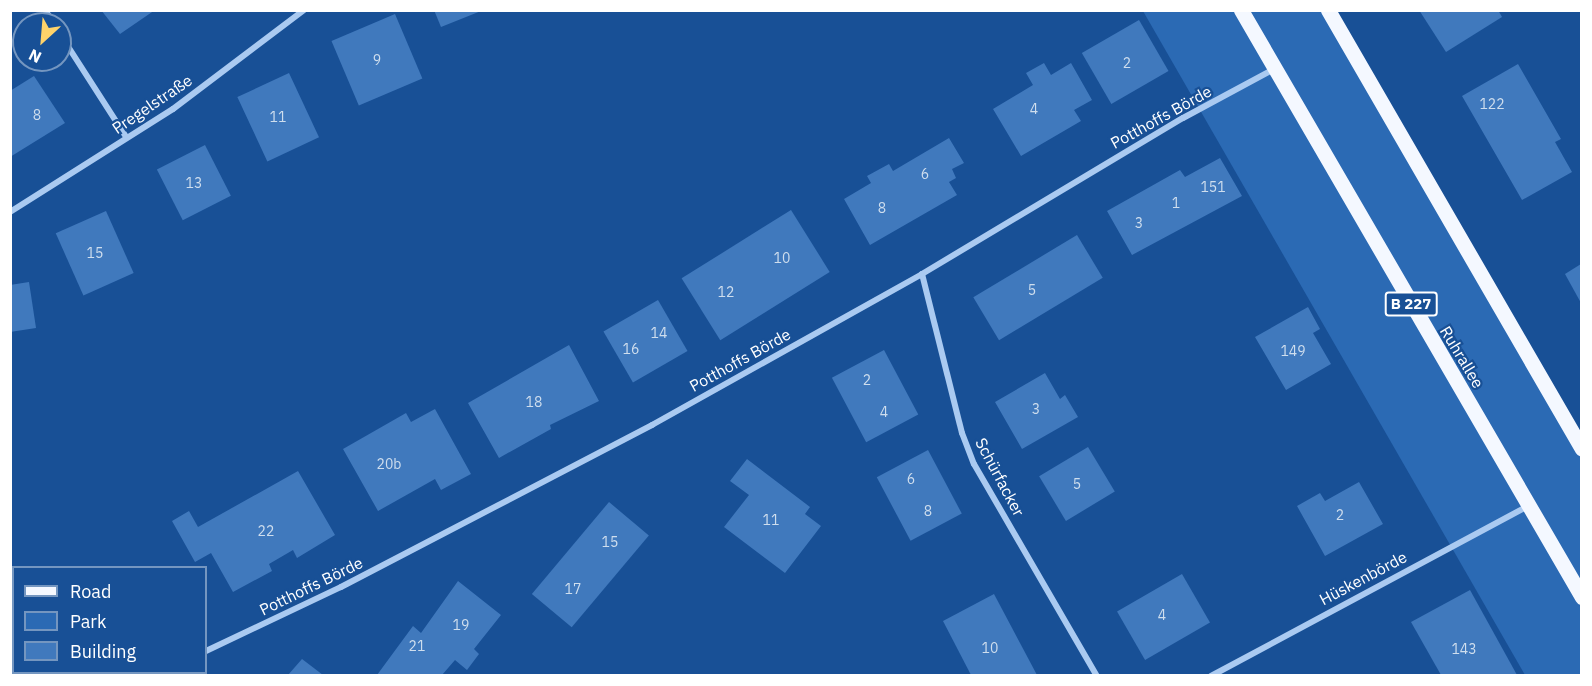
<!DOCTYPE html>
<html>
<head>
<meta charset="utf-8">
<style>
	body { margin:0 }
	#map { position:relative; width:1592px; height:686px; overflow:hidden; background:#185096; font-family:"IBM Plex Sans",sans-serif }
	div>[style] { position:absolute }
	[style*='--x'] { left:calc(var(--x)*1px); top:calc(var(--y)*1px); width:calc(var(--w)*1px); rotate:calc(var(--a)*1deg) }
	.green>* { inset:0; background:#2b6ab4 }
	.building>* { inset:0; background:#4079bd; transform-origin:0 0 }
	.street>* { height:6px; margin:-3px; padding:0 3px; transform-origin:3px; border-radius:3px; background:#aacaf1 }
	.primary>* { height:15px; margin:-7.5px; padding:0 7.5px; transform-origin:7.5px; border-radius:7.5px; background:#f4f8ff }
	span { translate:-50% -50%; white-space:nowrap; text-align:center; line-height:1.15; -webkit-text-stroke:4.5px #185096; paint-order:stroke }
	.number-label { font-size:14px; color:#cfdeee }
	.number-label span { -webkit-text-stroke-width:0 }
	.shield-label span { padding:2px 4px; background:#185096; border:2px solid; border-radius:4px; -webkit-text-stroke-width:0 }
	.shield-label { font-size:15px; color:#fff; font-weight:700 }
	.street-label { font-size:16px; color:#fff }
	.frame { position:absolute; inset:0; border:12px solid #fff; pointer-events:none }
	.legend { position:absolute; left:12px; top:566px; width:195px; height:108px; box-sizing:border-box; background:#185096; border:2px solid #7496c0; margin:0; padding:8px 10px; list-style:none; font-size:18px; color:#fff }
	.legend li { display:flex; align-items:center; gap:12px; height:30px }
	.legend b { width:30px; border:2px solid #7496c0 }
	.north { position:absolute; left:12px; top:12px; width:60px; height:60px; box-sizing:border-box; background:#185096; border:2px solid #7496c0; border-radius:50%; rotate:206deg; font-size:16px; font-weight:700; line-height:24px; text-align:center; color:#fff }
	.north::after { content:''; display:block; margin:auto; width:21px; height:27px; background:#ffd36a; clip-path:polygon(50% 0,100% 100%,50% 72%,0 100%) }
</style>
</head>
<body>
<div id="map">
	<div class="green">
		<i style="clip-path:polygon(1143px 11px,1325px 11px,1581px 453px,1581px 675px,1525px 675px)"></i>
	</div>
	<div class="building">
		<i style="clip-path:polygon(101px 10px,155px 10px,120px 34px)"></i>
		<i style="clip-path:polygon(434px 10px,481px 10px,481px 11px,441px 27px)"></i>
		<i style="clip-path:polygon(1419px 10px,1498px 10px,1502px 17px,1446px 52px)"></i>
		<i style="left:395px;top:14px;width:70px;height:69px;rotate:67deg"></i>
		<i style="left:1139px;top:20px;width:59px;height:66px;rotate:60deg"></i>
		<i style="clip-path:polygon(1044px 63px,1051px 75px,1071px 63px,1092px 100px,1074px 110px,1081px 121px,1021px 156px,993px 109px,1033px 85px,1026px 73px)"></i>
		<i style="clip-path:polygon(1518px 64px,1561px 139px,1555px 142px,1572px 172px,1522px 200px,1462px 96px)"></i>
		<i style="left:289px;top:73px;width:71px;height:57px;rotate:65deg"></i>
		<i style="clip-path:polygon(34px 76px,65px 123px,10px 157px,10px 91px)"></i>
		<i style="clip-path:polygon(949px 138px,964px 163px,952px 169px,956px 178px,949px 182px,957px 195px,870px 245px,844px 199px,871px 183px,867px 176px,889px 164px,893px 171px)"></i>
		<i style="left:205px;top:145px;width:57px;height:54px;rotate:63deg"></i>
		<i style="clip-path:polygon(1220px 158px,1242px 196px,1132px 255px,1107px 211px,1180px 170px,1185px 177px)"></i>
		<i style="left:791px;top:210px;width:73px;height:129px;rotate:58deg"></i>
		<i style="left:106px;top:211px;width:68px;height:55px;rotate:66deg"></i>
		<i style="left:1077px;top:235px;width:50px;height:121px;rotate:59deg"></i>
		<i style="clip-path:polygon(1581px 264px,1581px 303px,1565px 274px)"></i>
		<i style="clip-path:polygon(29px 282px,36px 328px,10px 332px,10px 285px)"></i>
		<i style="left:658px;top:300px;width:59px;height:63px;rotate:60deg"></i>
		<i style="clip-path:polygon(1308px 307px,1320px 329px,1313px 333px,1331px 364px,1286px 390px,1255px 337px)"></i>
		<i style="clip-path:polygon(569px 345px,599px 401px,550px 425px,551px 429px,499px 458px,468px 403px)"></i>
		<i style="left:884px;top:350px;width:73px;height:59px;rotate:62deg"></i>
		<i style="clip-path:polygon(1045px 373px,1060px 399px,1065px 395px,1078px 417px,1022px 449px,995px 402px)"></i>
		<i style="clip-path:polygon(435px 409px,471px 474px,441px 490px,435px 479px,378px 511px,343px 449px,406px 413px,411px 422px)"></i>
		<i style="left:1088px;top:447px;width:52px;height:57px;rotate:59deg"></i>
		<i style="left:928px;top:450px;width:72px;height:58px;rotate:62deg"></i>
		<i style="clip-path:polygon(747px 459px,810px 507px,805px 514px,821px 526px,785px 573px,724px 527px,749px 495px,730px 481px)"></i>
		<i style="clip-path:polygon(298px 471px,335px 535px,297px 558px,293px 550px,269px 564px,272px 571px,233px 592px,211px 553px,195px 562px,172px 521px,189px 511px,198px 527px)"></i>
		<i style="clip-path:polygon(1359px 482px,1383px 524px,1325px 556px,1297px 506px,1320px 493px,1325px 501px)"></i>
		<i style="left:609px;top:502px;width:52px;height:120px;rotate:40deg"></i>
		<i style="left:1182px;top:574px;width:56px;height:75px;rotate:60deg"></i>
		<i style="clip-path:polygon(458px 581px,501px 615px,474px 649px,479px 654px,467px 670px,455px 660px,442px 675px,377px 675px,413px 626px,421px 633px)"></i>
		<i style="clip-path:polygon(1470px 590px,1517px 675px,1441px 675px,1411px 622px)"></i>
		<i style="clip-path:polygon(994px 594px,1037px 675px,971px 675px,943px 621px)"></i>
		<i style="clip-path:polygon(14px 621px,14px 672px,44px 675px,10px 675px)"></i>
		<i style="clip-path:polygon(302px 659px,323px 675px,288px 675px)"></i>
	</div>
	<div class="street">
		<i style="--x:45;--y:10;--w:17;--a:57"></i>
		<i style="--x:60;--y:34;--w:122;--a:57.3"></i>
		<i style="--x:10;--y:212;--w:193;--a:-32.3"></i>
		<i style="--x:173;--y:109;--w:164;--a:-37.1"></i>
		<i style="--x:922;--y:274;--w:164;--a:75.9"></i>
		<i style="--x:962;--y:433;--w:33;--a:69"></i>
		<i style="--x:974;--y:464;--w:245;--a:59.9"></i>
		<i style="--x:206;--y:651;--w:149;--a:-25.4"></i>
		<i style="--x:341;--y:587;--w:351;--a:-27.5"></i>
		<i style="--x:652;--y:425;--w:309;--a:-29.2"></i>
		<i style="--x:922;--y:274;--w:304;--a:-30.9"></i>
		<i style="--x:1183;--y:118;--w:103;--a:-28.3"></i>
		<i style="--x:154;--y:676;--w:8;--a:-30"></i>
		<i style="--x:1211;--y:676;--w:360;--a:-28.2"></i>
	</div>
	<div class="primary">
		<i style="--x:1241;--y:10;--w:679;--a:59.85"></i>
		<i style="--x:1328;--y:10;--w:507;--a:59.95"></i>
	</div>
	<div class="number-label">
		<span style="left:377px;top:60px">9</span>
		<span style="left:1127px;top:63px">2</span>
		<span style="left:1492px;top:104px">122</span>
		<span style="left:1034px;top:109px">4</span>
		<span style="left:37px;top:115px">8</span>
		<span style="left:278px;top:117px">11</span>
		<span style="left:925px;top:174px">6</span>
		<span style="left:194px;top:183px">13</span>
		<span style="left:1213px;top:187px">151</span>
		<span style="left:1176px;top:203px">1</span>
		<span style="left:882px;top:208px">8</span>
		<span style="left:1139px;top:223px">3</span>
		<span style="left:95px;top:253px">15</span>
		<span style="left:782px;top:258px">10</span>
		<span style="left:1032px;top:290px">5</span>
		<span style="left:726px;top:292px">12</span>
		<span style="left:659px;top:333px">14</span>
		<span style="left:631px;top:349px">16</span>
		<span style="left:1293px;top:351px">149</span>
		<span style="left:867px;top:380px">2</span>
		<span style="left:534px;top:402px">18</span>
		<span style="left:1036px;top:409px">3</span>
		<span style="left:884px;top:412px">4</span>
		<span style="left:389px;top:464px">20b</span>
		<span style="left:911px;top:479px">6</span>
		<span style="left:1077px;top:484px">5</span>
		<span style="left:928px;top:511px">8</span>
		<span style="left:1340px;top:515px">2</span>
		<span style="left:771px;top:520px">11</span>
		<span style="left:266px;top:531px">22</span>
		<span style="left:610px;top:542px">15</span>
		<span style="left:573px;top:589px">17</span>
		<span style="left:1162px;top:615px">4</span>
		<span style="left:461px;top:625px">19</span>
		<span style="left:417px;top:646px">21</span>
		<span style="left:990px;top:648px">10</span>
		<span style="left:1464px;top:649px">143</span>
	</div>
	<div class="shield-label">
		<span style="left:1411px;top:304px">B 227</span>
	</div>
	<div class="street-label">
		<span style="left:152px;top:104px;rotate:-34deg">Pregelstraße</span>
		<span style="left:1161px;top:117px;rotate:-29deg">Potthoffs Börde</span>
		<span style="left:1462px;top:357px;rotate:59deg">Ruhrallee</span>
		<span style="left:740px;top:360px;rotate:-29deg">Potthoffs Börde</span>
		<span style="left:1000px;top:477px;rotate:62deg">Schürfacker</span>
		<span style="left:1363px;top:578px;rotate:-28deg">Hüskenbörde</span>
		<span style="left:311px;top:586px;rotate:-26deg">Potthoffs Börde</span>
	</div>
	<div class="frame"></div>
	<ul class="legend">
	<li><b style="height:8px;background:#f4f8ff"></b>Road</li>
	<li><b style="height:16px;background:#2b6ab4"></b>Park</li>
	<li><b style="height:16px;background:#4079bd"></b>Building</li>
	</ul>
	<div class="north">N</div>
</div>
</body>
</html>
